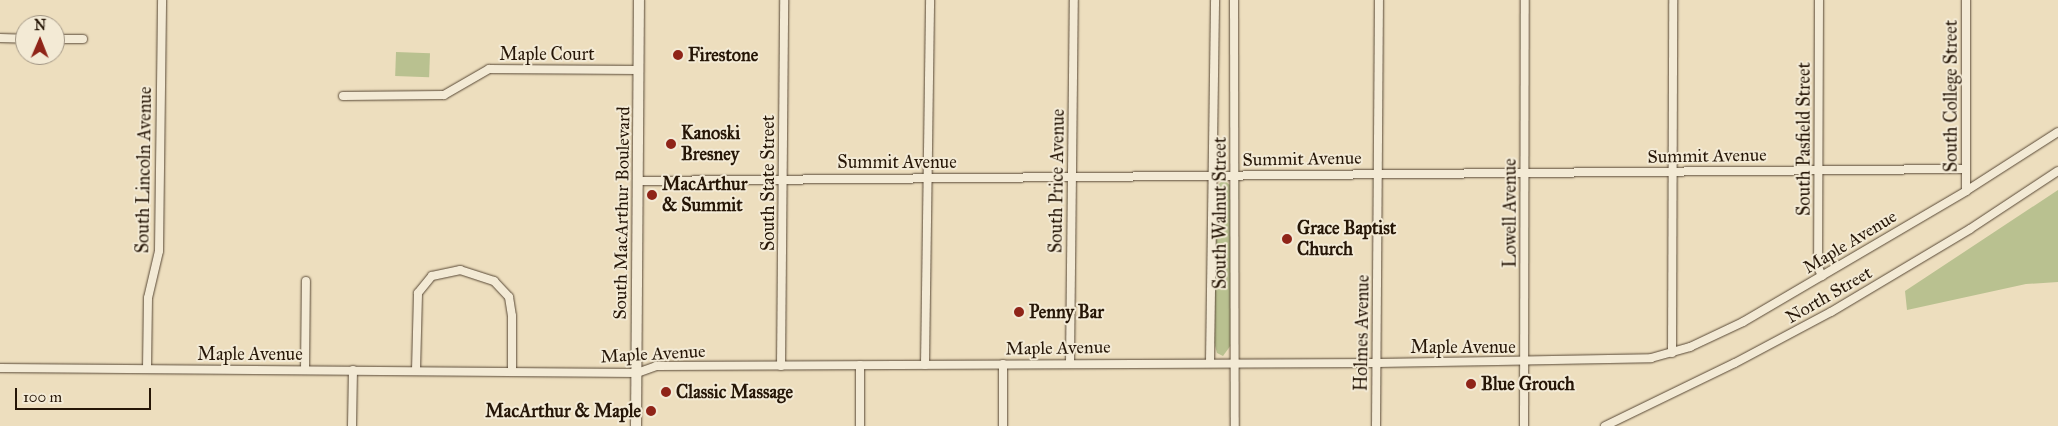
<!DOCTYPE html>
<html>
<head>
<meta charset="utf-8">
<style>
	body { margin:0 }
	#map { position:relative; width:2058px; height:426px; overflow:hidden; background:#eddebe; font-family:"IM FELL Great Primer",serif }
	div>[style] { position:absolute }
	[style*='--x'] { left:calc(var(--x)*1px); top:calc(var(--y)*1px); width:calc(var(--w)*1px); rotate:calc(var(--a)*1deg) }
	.green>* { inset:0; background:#b9c190; transform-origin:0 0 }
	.roads { filter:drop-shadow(0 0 1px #584835) drop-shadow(0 0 1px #584835) }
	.street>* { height:8px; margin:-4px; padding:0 4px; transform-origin:4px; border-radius:4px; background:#f3ead5 }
	.secondary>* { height:10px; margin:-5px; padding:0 5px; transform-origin:5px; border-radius:5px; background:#f3ead5 }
	.dots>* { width:14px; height:14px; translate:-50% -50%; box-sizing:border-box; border:2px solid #f3ead5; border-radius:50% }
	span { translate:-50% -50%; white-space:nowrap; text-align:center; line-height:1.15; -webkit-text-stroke:4px #f3ead5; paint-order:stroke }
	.street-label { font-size:18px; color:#261607 }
	.poi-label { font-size:18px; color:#261607; font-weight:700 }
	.left { translate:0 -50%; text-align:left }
	.right { translate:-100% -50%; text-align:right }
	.north { position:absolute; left:15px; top:15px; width:50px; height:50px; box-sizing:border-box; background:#f3ead5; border:1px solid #a19583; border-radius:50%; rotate:1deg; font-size:14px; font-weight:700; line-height:20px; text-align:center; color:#261607 }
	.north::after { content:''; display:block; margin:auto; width:18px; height:22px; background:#8f2418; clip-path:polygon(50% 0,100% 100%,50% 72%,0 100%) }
	.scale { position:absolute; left:15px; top:388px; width:136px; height:22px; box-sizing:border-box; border:2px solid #261607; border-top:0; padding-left:6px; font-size:15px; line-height:18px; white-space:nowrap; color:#261607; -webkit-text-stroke:4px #f3ead5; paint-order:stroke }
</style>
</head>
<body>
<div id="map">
	<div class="green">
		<i style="left:396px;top:52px;width:34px;height:24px;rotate:2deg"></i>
		<i style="clip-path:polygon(1223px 180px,1230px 185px,1231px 345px,1223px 356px,1217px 353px,1214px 342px,1217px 186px)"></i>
		<i style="clip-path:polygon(2058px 190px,2058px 282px,2026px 284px,1907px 310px,1905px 291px)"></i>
	</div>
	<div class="roads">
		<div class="street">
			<i style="--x:1234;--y:0;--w:426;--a:89.9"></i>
			<i style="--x:1819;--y:0;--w:267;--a:90.2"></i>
			<i style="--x:1818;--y:267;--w:10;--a:66"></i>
			<i style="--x:1966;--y:0;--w:191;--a:90"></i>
			<i style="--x:0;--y:38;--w:25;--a:2"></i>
			<i style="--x:55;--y:39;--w:28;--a:0"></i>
			<i style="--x:343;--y:96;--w:101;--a:-0.6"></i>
			<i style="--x:444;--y:95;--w:52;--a:-30"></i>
			<i style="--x:489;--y:69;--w:150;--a:0.4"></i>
			<i style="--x:638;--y:181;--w:1327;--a:-0.52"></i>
			<i style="--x:1672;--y:353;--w:353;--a:-89.8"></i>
			<i style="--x:1210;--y:362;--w:362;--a:-89.2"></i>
			<i style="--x:1070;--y:363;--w:363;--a:-89.4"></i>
			<i style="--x:925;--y:365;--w:365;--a:-89.2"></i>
			<i style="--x:781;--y:366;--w:366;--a:-89.5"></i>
			<i style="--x:0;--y:368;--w:637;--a:0.45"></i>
			<i style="--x:637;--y:373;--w:20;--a:-20"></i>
			<i style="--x:656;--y:366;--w:721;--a:-0.24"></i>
			<i style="--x:1377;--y:363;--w:274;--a:-1"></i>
			<i style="--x:1651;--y:358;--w:41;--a:-15.8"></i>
			<i style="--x:1690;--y:347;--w:59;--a:-25.3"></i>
			<i style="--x:1743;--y:322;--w:259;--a:-30.4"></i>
			<i style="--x:1966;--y:191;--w:109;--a:-32.7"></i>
			<i style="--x:147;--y:369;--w:71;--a:-89.2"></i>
			<i style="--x:148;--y:298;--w:48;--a:-76.8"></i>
			<i style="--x:159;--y:251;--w:251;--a:-89.3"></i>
			<i style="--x:305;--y:370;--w:89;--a:-89.4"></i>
			<i style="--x:416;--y:370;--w:77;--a:-88.5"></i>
			<i style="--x:418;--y:293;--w:22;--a:-51"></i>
			<i style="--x:432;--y:276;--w:29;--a:-12"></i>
			<i style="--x:460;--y:270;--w:36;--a:18"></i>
			<i style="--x:494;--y:281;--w:22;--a:47"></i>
			<i style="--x:509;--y:297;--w:19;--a:81"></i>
			<i style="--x:512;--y:316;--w:55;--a:90"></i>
			<i style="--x:352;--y:426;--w:56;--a:-89"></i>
			<i style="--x:860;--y:426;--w:61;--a:-90"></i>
			<i style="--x:1003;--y:426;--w:62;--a:-90"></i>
			<i style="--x:1376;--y:426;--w:426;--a:-89.6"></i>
			<i style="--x:1524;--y:426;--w:426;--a:-89.9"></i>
			<i style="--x:1605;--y:426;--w:144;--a:-25.9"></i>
			<i style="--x:1735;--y:363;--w:109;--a:-28"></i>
			<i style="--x:1831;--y:312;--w:162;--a:-30.8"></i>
			<i style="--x:1970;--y:229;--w:105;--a:-33.4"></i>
		</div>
		<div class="secondary">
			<i style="--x:636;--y:426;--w:426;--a:-89.6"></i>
		</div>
	</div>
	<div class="dots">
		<i style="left:678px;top:55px;background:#8f2418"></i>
		<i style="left:671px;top:144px;background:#8f2418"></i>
		<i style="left:652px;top:195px;background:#8f2418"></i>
		<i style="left:1287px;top:239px;background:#8f2418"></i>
		<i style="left:1019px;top:312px;background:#8f2418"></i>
		<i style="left:1471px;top:384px;background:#8f2418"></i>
		<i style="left:666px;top:392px;background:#8f2418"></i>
		<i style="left:651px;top:411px;background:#8f2418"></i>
	</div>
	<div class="street-label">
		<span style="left:547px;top:54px">Maple Court</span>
		<span style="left:1951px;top:96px;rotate:-90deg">South College Street</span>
		<span style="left:1804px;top:139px;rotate:-90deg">South Pasfield Street</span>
		<span style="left:1707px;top:156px;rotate:-1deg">Summit Avenue</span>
		<span style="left:1302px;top:159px;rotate:-1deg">Summit Avenue</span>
		<span style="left:897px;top:162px">Summit Avenue</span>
		<span style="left:144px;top:170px;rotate:-89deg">South Lincoln Avenue</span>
		<span style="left:1057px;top:181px;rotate:-89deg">South Price Avenue</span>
		<span style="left:768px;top:183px;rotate:-90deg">South State Street</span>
		<span style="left:622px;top:213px;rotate:-89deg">South MacArthur Boulevard</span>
		<span style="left:1220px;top:213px;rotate:-90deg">South Walnut Street</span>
		<span style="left:1510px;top:213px;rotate:-90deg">Lowell Avenue</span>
		<span style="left:1850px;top:242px;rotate:-31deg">Maple Avenue</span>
		<span style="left:1829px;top:295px;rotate:-30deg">North Street</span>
		<span style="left:1362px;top:333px;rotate:-89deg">Holmes Avenue</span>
		<span style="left:1463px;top:347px">Maple Avenue</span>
		<span style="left:1058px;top:348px;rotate:-1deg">Maple Avenue</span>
		<span style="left:250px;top:354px">Maple Avenue</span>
		<span style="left:653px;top:354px;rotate:-3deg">Maple Avenue</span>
	</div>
	<div class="poi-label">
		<span class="left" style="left:688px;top:55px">Firestone</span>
		<span class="left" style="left:681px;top:144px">Kanoski<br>Bresney</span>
		<span class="left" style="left:662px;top:195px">MacArthur<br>&amp; Summit</span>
		<span class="left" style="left:1297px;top:239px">Grace Baptist<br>Church</span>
		<span class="left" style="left:1029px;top:312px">Penny Bar</span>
		<span class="left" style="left:1481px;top:384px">Blue Grouch</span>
		<span class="left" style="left:676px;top:392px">Classic Massage</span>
		<span class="right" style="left:641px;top:411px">MacArthur &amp; Maple</span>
	</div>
	<div class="north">N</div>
	<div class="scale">100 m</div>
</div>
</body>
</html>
